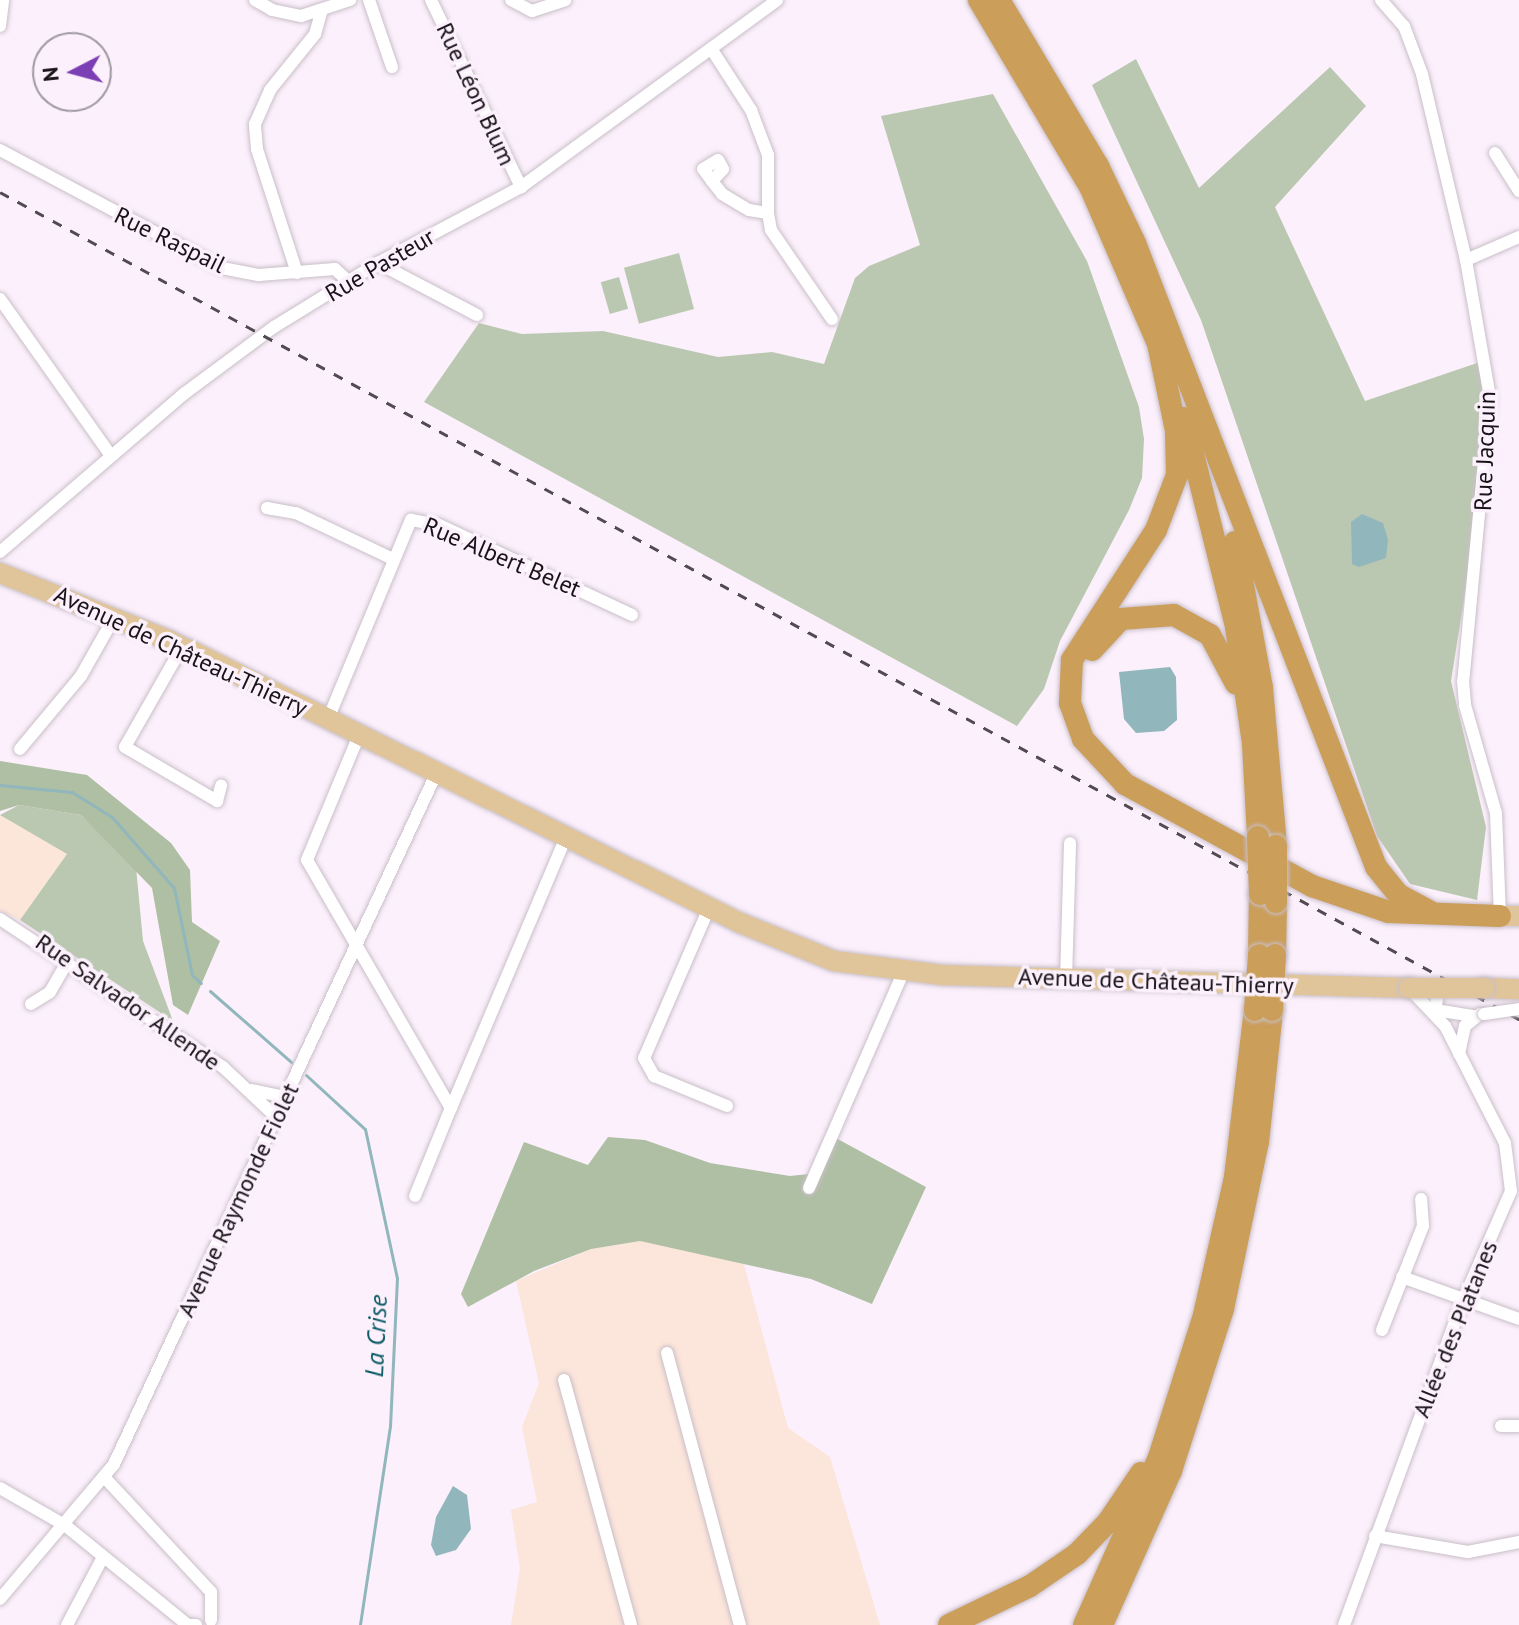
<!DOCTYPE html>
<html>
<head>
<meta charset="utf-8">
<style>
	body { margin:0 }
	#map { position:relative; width:1519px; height:1625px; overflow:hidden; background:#fbf0fb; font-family:"PT Sans",sans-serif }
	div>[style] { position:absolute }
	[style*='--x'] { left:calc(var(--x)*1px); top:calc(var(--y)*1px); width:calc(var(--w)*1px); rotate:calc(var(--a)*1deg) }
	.commercial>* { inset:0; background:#fce5da }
	.industrial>* { inset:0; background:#fce5d9 }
	.green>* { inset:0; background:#bbc8b1; transform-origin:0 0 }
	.forest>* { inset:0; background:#afbfa4 }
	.water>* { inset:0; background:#91b6bc }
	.stream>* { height:3px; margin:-1.5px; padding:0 1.5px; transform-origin:1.5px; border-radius:1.5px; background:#91b6bc }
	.roads { filter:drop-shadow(0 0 2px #c9bfc8) drop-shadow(0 0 2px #c9bfc8) }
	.street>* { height:12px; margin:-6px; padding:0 6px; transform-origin:6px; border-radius:6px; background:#fff }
	.primary>* { height:20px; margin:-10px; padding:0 10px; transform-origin:10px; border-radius:10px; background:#e0c59b }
	.highway>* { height:22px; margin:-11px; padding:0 11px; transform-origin:11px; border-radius:11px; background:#cb9e59 }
	.rail>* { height:3px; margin-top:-1.5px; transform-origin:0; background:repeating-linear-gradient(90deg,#514b51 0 10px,transparent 0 20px) }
	.bridges { filter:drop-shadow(0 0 2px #c9bfc8) drop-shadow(0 0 2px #c9bfc8) }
	.street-bridge>* { height:12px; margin:-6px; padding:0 6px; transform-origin:6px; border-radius:6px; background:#fff }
	.primary-bridge>* { height:20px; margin:-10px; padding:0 10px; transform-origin:10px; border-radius:10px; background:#e0c59b }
	.highway-bridge>* { height:22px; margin:-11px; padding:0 11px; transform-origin:11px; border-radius:11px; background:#cb9e59 }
	span { translate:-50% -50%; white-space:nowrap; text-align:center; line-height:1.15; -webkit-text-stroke:7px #fbf0fb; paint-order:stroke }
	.street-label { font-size:24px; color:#171317 }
	.water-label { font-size:26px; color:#075762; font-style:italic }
	.north { position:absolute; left:32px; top:32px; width:80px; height:80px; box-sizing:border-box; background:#fbf0fb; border:2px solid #a098a0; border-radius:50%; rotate:264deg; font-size:22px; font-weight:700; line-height:32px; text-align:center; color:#171317 }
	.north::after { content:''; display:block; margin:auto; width:28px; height:36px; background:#7b3eb4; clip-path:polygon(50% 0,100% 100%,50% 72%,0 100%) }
</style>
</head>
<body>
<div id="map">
	<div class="commercial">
		<i style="clip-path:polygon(640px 1241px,743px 1261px,788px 1428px,830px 1457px,880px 1625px,511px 1625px,520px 1569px,511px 1510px,537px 1502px,522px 1427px,539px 1383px,516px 1281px,591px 1249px)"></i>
	</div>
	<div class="industrial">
		<i style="clip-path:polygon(0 815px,67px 854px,20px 920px,0 911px)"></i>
	</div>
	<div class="green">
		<i style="clip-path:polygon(1136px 59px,1199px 188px,1330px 67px,1366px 106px,1275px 207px,1365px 401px,1486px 360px,1477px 518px,1451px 681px,1486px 827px,1477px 900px,1410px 884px,1377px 836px,1201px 320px,1092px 85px)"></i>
		<i style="clip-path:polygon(993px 94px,1087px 261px,1139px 407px,1144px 439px,1142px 478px,1129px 510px,1060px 641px,1044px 689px,1017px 726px,424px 402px,479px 323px,522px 334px,603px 331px,718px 357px,772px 352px,824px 364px,855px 278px,869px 266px,920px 245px,881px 116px)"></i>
		<i style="left:679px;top:253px;width:58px;height:57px;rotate:75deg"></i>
		<i style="left:619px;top:277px;width:33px;height:19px;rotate:74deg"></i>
		<i style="clip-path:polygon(19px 805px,81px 815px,136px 867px,143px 941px,173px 1021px,20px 920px,67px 854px,0 815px)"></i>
	</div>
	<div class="forest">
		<i style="clip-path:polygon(0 761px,87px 775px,171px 843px,190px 870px,192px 922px,220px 941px,188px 1015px,173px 1005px,152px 888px,81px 815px,19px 805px,0 811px)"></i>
		<i style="clip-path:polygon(608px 1137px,645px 1140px,710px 1163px,790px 1176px,819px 1173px,834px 1137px,926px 1187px,872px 1304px,811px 1279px,640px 1241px,591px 1249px,534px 1271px,468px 1307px,461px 1294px,524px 1142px,588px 1165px)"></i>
	</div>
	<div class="water">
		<i style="clip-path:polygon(1362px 514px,1383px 523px,1388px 540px,1386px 558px,1359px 567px,1352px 564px,1351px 522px)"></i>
		<i style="clip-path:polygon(1170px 667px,1176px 677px,1177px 720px,1164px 731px,1136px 733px,1124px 719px,1119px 672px)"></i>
		<i style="clip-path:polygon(453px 1486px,467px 1495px,471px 1529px,456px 1550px,436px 1556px,431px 1545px,436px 1517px)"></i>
	</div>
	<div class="stream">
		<i style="--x:0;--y:785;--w:72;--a:5.6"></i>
		<i style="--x:72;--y:792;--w:47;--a:32"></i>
		<i style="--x:112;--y:817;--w:94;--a:48.9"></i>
		<i style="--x:174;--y:888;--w:89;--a:78.3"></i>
		<i style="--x:192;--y:975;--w:12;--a:42"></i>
		<i style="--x:210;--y:991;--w:108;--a:41.2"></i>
		<i style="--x:306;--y:1075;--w:80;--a:42.5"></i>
		<i style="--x:365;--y:1129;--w:152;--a:77.9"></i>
		<i style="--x:397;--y:1278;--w:148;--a:92.7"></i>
		<i style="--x:390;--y:1426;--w:201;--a:98.6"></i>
	</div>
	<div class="roads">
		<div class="street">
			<i style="--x:255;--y:0;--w:20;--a:30"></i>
			<i style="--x:272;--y:10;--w:30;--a:12"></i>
			<i style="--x:301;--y:16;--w:52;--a:-18.1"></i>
			<i style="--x:369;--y:0;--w:71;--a:71.1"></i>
			<i style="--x:431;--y:0;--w:208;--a:64.3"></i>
			<i style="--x:511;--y:0;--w:24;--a:28"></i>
			<i style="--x:532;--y:11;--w:35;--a:-18"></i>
			<i style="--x:1381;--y:0;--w:35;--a:49"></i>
			<i style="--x:1404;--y:26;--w:51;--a:69.4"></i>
			<i style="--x:1422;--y:74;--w:191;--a:76.7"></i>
			<i style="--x:1466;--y:260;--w:140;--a:80.1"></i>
			<i style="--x:1490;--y:398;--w:284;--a:95.4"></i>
			<i style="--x:1463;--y:681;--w:24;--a:85"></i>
			<i style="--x:1465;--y:705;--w:112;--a:74"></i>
			<i style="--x:1496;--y:813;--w:103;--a:87.8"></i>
			<i style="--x:0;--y:26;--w:26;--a:-83"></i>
			<i style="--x:712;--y:50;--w:72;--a:57"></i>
			<i style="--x:751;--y:110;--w:48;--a:69.3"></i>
			<i style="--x:768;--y:155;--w:58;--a:90"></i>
			<i style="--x:0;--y:150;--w:251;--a:28"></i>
			<i style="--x:222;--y:268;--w:38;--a:11"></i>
			<i style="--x:259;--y:275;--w:76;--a:-4.5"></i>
			<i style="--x:335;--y:269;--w:19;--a:43"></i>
			<i style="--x:1495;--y:153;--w:45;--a:57.7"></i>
			<i style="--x:712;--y:181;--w:16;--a:-47"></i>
			<i style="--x:723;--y:169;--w:10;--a:-119"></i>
			<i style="--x:718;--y:160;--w:17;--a:149"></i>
			<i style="--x:703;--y:169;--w:15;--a:53"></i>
			<i style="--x:712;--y:181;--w:16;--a:52"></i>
			<i style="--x:722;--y:194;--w:31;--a:31"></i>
			<i style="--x:749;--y:210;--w:19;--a:9"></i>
			<i style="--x:768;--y:213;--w:17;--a:80"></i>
			<i style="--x:771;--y:230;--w:108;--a:55.6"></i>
			<i style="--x:1466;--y:260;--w:58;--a:-23.5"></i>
			<i style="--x:378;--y:263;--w:112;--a:27.7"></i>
			<i style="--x:297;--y:273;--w:130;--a:-107.9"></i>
			<i style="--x:257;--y:149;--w:25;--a:-95"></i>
			<i style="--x:255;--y:124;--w:37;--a:-66"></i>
			<i style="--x:270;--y:90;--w:72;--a:-51.2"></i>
			<i style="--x:315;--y:34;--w:22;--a:-74"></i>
			<i style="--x:0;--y:299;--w:192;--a:54.7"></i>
			<i style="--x:267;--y:508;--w:29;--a:10"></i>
			<i style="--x:296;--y:513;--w:107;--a:25.4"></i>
			<i style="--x:0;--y:552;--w:244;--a:-40.7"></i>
			<i style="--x:185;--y:393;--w:111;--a:-36.6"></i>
			<i style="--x:274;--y:327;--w:122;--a:-31.6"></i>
			<i style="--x:378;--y:263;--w:162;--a:-28"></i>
			<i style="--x:521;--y:187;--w:317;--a:-36.1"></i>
			<i style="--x:182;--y:647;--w:115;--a:119.7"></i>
			<i style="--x:125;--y:747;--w:107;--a:30.4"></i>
			<i style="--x:217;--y:801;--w:16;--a:-75"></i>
			<i style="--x:328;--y:719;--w:216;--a:-67.4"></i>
			<i style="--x:411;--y:520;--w:28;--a:10"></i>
			<i style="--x:439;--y:525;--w:213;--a:25"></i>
			<i style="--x:359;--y:735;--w:135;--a:112.6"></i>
			<i style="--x:307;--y:860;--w:287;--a:59.9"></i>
			<i style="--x:451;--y:1108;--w:294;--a:-67"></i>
			<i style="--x:20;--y:749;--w:95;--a:-50.1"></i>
			<i style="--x:81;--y:676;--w:69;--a:-60.5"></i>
			<i style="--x:709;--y:908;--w:163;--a:113.4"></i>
			<i style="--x:644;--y:1058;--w:21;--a:61"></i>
			<i style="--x:654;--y:1076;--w:79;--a:22.3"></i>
			<i style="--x:0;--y:919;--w:269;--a:33.6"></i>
			<i style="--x:224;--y:1068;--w:71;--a:43.3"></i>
			<i style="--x:1066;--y:979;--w:136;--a:-88.3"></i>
			<i style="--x:1439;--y:988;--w:22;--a:100"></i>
			<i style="--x:1435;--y:1010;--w:38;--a:9"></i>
			<i style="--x:31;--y:1004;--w:22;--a:-32"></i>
			<i style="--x:50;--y:992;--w:36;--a:-60"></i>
			<i style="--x:1459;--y:1054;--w:29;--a:-78"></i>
			<i style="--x:1465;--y:1026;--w:19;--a:-39"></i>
			<i style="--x:252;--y:1090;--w:33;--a:12"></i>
			<i style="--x:809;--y:1188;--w:235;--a:-66.4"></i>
			<i style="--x:415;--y:1196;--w:95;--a:-67.8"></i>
			<i style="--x:1402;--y:1277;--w:124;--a:19.7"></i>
			<i style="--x:1382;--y:1330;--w:112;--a:-68.5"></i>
			<i style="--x:1423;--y:1226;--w:27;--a:-94"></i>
			<i style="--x:667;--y:1353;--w:282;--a:75"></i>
			<i style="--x:564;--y:1380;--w:254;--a:74.7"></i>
			<i style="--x:1501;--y:1426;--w:18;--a:0"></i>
			<i style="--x:106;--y:1479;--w:154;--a:47.1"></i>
			<i style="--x:211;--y:1592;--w:28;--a:90"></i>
			<i style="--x:0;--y:1488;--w:76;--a:29.9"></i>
			<i style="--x:66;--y:1526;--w:157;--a:39.1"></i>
			<i style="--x:188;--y:1625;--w:8;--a:0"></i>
			<i style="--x:1375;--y:1536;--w:94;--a:9.8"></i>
			<i style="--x:1468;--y:1552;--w:52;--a:-11.1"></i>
			<i style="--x:0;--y:1599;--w:177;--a:-49.8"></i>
			<i style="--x:114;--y:1464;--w:764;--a:-64.98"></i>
			<i style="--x:67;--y:1625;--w:77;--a:-62.1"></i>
			<i style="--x:1344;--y:1625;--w:335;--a:-69.9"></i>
			<i style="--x:1459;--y:1310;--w:130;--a:-66.4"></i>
			<i style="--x:1511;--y:1191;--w:48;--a:-97.1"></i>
			<i style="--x:1505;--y:1143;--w:131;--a:-117.1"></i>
			<i style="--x:1445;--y:1026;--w:52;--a:-133.5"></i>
		</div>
		<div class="primary">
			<i style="--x:0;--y:573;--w:184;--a:21.7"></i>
			<i style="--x:171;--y:641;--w:633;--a:26.36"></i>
			<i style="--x:738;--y:922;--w:104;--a:22.1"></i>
			<i style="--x:834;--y:961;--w:109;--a:7.4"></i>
			<i style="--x:942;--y:975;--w:467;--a:1.6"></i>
			<i style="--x:1500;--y:916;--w:19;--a:0"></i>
			<i style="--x:1484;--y:988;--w:35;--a:2"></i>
		</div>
		<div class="highway">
			<i style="--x:979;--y:0;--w:220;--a:59.3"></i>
			<i style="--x:1091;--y:189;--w:176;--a:66.6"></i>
			<i style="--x:999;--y:0;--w:193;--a:59.2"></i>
			<i style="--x:1098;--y:166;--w:85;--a:64.3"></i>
			<i style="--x:1135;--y:243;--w:669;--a:68.88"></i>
			<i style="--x:1376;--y:867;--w:36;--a:51"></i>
			<i style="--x:1399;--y:895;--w:34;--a:28"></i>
			<i style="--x:1157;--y:339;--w:94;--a:78.3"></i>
			<i style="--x:1176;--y:431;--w:44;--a:88.7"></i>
			<i style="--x:1177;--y:475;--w:59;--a:110.9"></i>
			<i style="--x:1156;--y:530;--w:155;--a:122.9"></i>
			<i style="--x:1072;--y:660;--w:43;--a:92.7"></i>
			<i style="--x:1070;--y:703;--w:38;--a:70"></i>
			<i style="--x:1083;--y:739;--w:62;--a:47"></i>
			<i style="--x:1125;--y:784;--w:213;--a:28.6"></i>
			<i style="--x:1312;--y:886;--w:81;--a:18.7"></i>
			<i style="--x:1389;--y:912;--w:111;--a:2.1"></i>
			<i style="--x:1184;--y:418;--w:215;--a:76"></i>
			<i style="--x:1236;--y:627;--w:118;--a:81.7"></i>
			<i style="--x:1253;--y:744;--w:93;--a:86.9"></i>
			<i style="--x:1235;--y:542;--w:148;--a:79.5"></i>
			<i style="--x:1262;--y:688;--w:159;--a:84.9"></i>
			<i style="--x:1092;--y:650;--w:42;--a:-46.9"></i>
			<i style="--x:1121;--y:619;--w:53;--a:-4.3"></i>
			<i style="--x:1174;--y:615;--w:41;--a:29.1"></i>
			<i style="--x:1210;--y:635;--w:55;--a:62"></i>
			<i style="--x:1259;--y:955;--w:61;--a:-89.1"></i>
			<i style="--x:1275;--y:955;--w:53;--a:-88.9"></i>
			<i style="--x:949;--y:1625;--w:90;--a:-25.7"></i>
			<i style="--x:1030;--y:1586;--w:57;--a:-34.2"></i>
			<i style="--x:1077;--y:1554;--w:45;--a:-45.9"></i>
			<i style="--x:1108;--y:1522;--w:59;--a:-56"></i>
			<i style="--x:1084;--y:1625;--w:184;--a:-65.9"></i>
			<i style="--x:1159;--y:1457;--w:149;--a:-72.4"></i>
			<i style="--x:1204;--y:1315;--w:141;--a:-77.3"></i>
			<i style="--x:1235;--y:1177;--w:168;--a:-83.2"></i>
			<i style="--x:1102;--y:1625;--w:169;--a:-65.9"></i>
			<i style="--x:1171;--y:1471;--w:170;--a:-72.2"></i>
			<i style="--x:1223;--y:1309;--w:171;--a:-78.2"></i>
			<i style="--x:1258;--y:1142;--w:133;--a:-83.9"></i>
		</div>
	</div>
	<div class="rail">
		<i style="--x:0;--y:192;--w:1730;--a:28.57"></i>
	</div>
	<div class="bridges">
		<div class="street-bridge">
			<i style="--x:1484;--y:1014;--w:35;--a:-8"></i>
		</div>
		<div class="primary-bridge">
			<i style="--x:1409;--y:988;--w:75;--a:0"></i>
		</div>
		<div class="highway-bridge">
			<i style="--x:1258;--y:837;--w:57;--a:88"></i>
			<i style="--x:1276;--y:846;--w:56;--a:90"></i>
			<i style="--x:1255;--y:1010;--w:55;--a:-85.8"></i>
			<i style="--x:1272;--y:1010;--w:55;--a:-86.9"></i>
		</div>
	</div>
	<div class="street-label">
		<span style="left:476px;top:94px;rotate:65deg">Rue Léon Blum</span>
		<span style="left:170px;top:240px;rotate:26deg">Rue Raspail</span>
		<span style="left:380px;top:265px;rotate:-30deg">Rue Pasteur</span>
		<span style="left:1485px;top:451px;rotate:-88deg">Rue Jacquin</span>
		<span style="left:502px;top:557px;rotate:23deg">Rue Albert Belet</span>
		<span style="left:181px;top:651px;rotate:25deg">Avenue de Château-Thierry</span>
		<span style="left:1156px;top:981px;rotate:2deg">Avenue de Château-Thierry</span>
		<span style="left:128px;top:1002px;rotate:35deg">Rue Salvador Allende</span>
		<span style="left:238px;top:1200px;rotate:-65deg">Avenue Raymonde Fiolet</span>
		<span style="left:1455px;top:1329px;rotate:-68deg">Allée des Platanes</span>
	</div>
	<div class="water-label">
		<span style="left:376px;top:1336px;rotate:-87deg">La Crise</span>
	</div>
	<div class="north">N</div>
</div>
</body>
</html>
